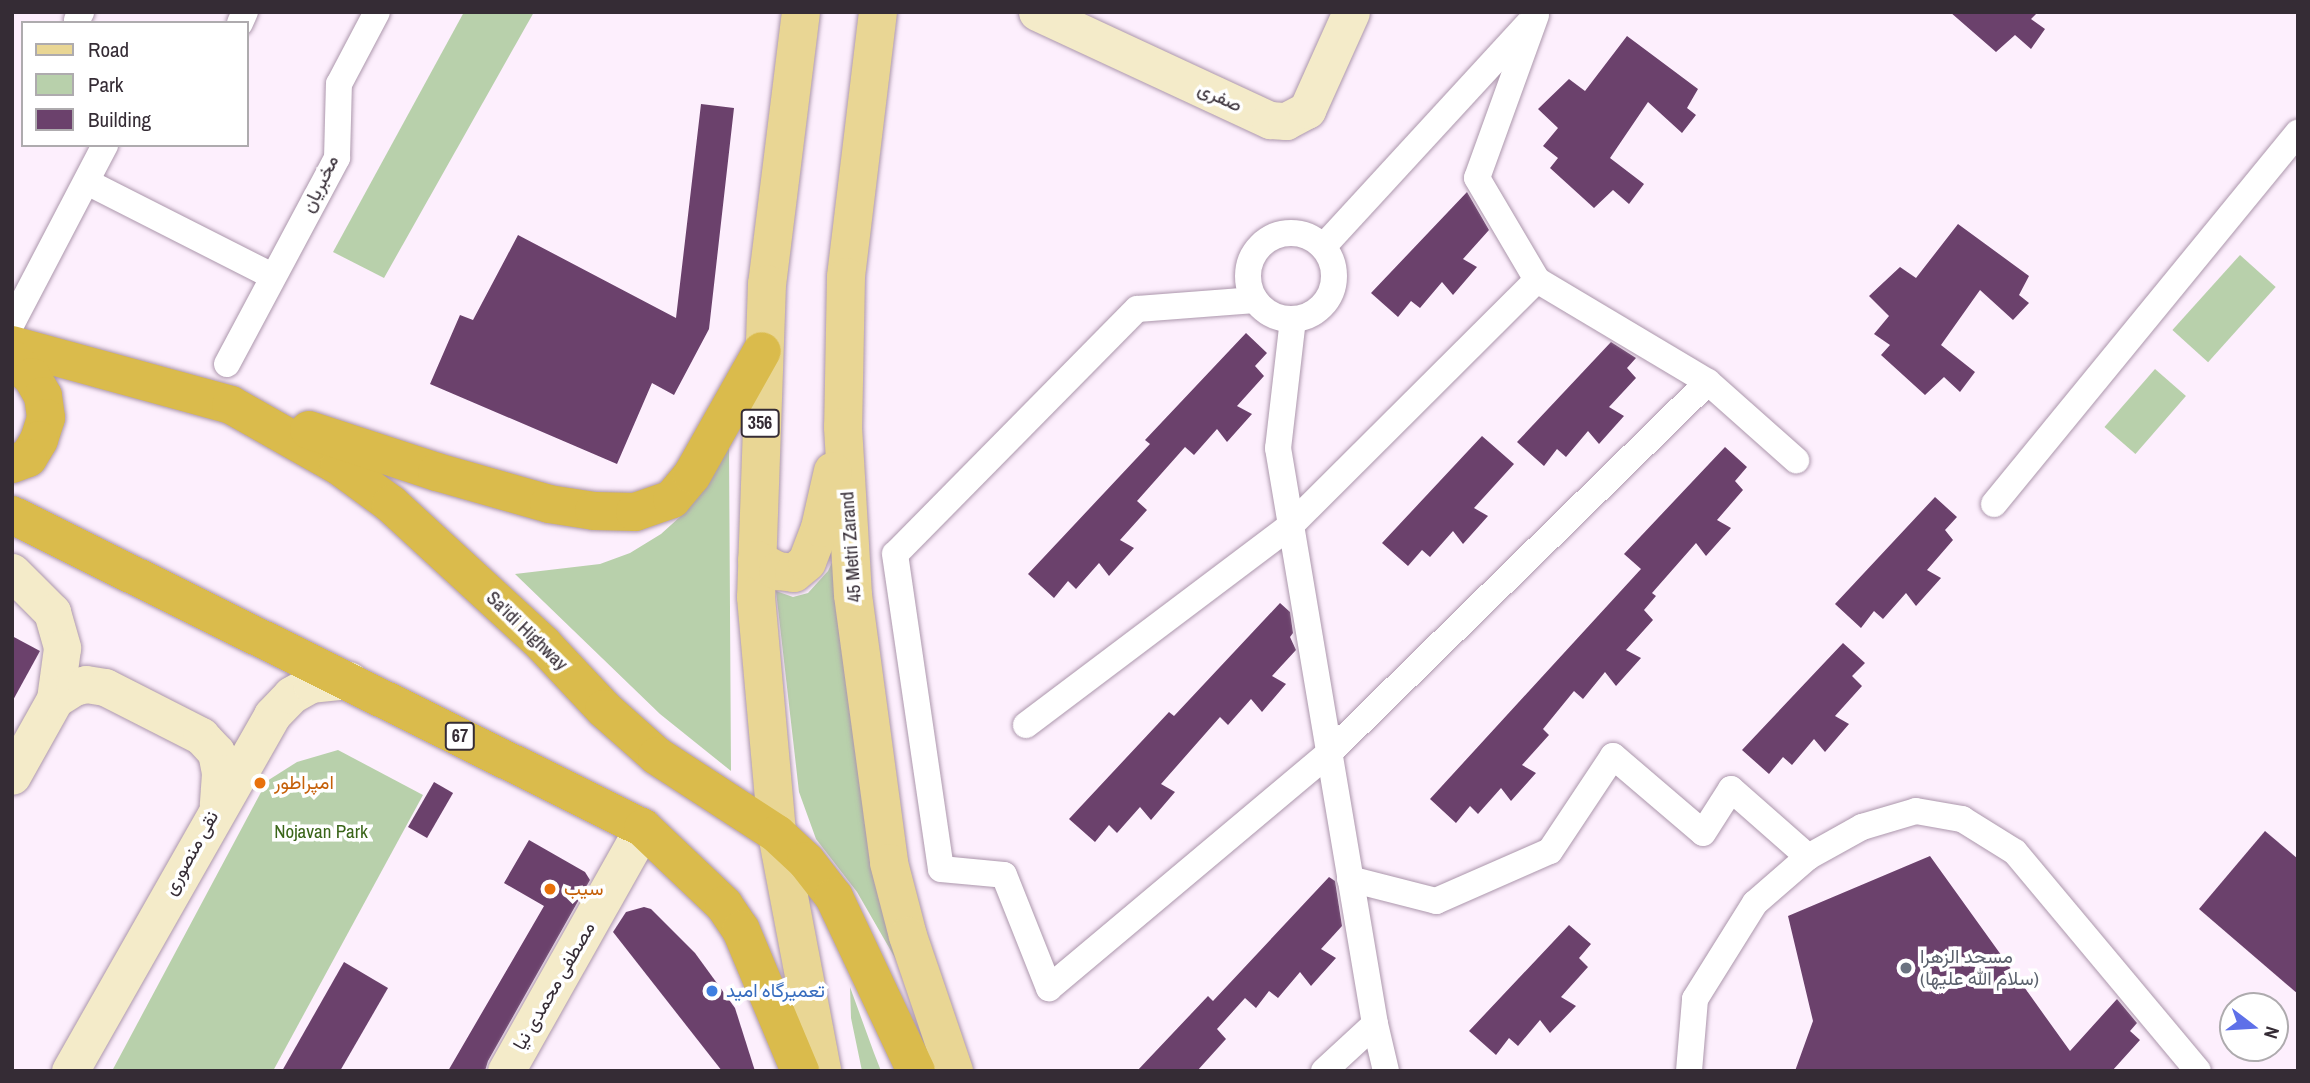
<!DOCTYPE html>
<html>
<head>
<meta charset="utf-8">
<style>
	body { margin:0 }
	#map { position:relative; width:2310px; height:1083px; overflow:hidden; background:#fdeffd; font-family:"Archivo Narrow",Vazirmatn,sans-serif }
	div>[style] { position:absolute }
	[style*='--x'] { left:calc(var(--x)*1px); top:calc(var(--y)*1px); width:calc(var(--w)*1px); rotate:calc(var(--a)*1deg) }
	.green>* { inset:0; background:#b8d0ab; transform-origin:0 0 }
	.building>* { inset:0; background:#6b416c; transform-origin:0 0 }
	.roads { filter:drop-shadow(0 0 2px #ac97ac) drop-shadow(0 0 2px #ac97ac) }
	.street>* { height:26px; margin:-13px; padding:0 13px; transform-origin:13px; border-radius:13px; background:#fff }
	.street>.ring { margin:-13px; padding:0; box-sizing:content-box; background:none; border:26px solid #fff; border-radius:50% }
	.secondary>* { height:37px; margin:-18.5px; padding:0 18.5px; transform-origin:18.5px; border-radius:18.5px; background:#f4ebc9 }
	.primary>* { height:38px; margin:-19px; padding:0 19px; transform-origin:19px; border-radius:19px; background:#e9d694 }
	.highway>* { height:38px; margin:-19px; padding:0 19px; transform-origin:19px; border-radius:19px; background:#dabb4c }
	.dots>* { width:19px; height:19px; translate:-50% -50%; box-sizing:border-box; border:4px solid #fff; border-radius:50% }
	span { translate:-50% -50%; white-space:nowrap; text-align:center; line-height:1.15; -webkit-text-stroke:7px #fff; paint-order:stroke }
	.shield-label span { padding:2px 5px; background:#fff; border:2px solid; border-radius:5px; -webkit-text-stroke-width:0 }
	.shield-label { font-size:18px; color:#352c35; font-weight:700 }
	.street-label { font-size:19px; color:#352c35 }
	.food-label { font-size:19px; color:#c56008 }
	.left { translate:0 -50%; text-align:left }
	.park-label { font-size:19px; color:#3a6519 }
	.worship-label { font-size:19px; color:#5b616d }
	.shop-label { font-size:19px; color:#366cbe }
	.frame { position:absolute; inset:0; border:14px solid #352c35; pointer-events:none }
	.legend { position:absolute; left:21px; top:21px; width:228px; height:126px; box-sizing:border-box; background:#fff; border:2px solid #aeabae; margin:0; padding:9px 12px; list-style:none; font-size:21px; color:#352c35 }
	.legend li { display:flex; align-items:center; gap:14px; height:35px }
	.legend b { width:35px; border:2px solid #aeabae }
	.north { position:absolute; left:2219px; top:992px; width:70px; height:70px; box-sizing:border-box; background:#fff; border:2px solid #aeabae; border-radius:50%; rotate:107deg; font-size:19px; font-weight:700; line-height:28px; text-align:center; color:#352c35 }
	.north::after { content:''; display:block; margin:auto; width:24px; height:32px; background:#5e70e8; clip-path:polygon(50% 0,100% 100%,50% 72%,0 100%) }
</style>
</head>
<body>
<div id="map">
	<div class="green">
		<i style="clip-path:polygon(464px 12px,534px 12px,384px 278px,333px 252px)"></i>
		<i style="left:2240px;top:255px;width:48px;height:101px;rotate:42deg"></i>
		<i style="left:2155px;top:369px;width:41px;height:77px;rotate:41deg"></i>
		<i style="clip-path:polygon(729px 448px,731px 771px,660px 714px,515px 574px,600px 564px,630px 553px,661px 534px,682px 515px)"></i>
		<i style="clip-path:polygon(841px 544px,902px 970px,857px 892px,816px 839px,799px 792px,776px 591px,793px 597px,808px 593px,828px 571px)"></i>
		<i style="clip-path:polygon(338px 750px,423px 795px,273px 1071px,112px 1071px,267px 781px,297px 762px)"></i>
		<i style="clip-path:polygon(850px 987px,874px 1053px,881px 1071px,862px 1071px,851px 1018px)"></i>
	</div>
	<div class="building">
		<i style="clip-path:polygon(1950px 12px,2038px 12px,2031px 19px,2045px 29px,2031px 49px,2015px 35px,1996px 52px)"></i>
		<i style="clip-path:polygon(1627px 36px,1698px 89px,1687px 108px,1696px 115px,1682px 133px,1648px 102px,1610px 158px,1644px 184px,1629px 204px,1613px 190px,1594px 208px,1550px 168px,1558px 158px,1543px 146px,1558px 128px,1538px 109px,1569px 79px,1585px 91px)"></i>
		<i style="clip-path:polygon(701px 104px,734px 108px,709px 329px,674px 395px,652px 383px,617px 464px,430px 384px,460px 315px,473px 320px,518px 235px,676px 318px)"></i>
		<i style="clip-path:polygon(1467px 192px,1489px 230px,1463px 259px,1477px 267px,1453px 295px,1442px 282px,1420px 308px,1411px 301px,1398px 317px,1371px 293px)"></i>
		<i style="clip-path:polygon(1958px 224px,2029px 276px,2019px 295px,2029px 303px,2013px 320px,1980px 290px,1941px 345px,1975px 372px,1960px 392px,1944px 377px,1925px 395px,1881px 355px,1890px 345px,1874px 334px,1889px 316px,1869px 296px,1900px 267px,1916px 278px)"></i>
		<i style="clip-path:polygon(1246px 333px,1267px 353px,1255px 366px,1264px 376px,1237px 406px,1252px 414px,1227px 442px,1217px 429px,1194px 455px,1185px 447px,1137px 501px,1147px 510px,1120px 540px,1134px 548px,1109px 576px,1099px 563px,1076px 589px,1068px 581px,1054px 598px,1028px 574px,1150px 444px,1145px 440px)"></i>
		<i style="clip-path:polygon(1611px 342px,1636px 358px,1627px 368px,1636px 378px,1609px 407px,1624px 416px,1599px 444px,1588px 431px,1566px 457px,1557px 449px,1544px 466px,1517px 442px)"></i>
		<i style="clip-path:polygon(1482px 436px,1514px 464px,1474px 508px,1488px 516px,1463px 544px,1453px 531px,1430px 557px,1422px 550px,1408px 566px,1382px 543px)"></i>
		<i style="clip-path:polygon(1725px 447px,1747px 467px,1735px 481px,1743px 490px,1717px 520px,1731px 528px,1706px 556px,1696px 543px,1652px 593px,1656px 596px,1644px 610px,1653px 620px,1626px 650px,1641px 658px,1616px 686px,1605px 672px,1583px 699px,1574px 691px,1543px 729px,1549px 735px,1522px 765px,1536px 773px,1511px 801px,1501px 788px,1478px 814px,1470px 806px,1456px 823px,1430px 799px,1641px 569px,1624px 554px)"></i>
		<i style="clip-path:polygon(1935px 497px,1957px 517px,1945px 530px,1953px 540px,1927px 570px,1941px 578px,1916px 606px,1906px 593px,1883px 619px,1874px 611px,1861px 628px,1835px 604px)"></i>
		<i style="clip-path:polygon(1280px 603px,1290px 612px,1293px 633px,1290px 637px,1296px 650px,1272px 676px,1286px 684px,1262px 712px,1251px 699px,1228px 725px,1220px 717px,1161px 784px,1175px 792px,1151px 820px,1140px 807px,1117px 833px,1109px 825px,1095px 842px,1069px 819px,1169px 712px,1174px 716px)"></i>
		<i style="clip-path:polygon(12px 636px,40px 651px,12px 702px)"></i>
		<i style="clip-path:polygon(1843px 643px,1865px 663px,1852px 676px,1862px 686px,1835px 716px,1849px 724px,1825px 752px,1814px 739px,1792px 765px,1783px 757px,1769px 774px,1742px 750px)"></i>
		<i style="left:434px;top:782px;width:22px;height:52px;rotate:30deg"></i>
		<i style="clip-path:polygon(2265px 831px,2298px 859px,2298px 994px,2199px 909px)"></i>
		<i style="clip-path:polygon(529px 840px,585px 872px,590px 880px,488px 1061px,485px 1071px,448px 1071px,544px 906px,504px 883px)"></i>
		<i style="clip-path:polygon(1930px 856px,2070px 1051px,2117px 999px,2137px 1023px,2130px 1031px,2140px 1040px,2112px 1071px,1795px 1071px,1813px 1021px,1788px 916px)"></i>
		<i style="clip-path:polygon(1329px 877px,1335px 881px,1342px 926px,1321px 949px,1336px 958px,1311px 986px,1300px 972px,1278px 998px,1269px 991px,1256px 1008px,1245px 998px,1217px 1029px,1226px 1039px,1197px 1071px,1137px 1071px,1208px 996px,1213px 1001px)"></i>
		<i style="clip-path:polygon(644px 907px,651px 909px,695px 953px,735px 1008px,755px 1071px,722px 1071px,613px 932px,626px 912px)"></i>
		<i style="clip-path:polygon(1569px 925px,1591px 944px,1579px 958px,1588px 967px,1561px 997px,1576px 1006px,1550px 1033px,1540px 1020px,1518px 1046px,1509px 1038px,1496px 1055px,1469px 1031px)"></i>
		<i style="clip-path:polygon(344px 962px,388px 988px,340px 1071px,282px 1071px)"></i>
	</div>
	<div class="roads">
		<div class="street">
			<i style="--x:1536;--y:15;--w:173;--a:109.9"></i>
			<i style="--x:1477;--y:178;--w:118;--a:59.5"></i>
			<i style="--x:1537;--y:280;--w:199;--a:30.8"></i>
			<i style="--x:1708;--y:382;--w:118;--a:41.6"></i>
			<i style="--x:77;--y:20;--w:9;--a:-63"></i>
			<i style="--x:240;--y:23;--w:12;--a:-66"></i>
			<i style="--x:87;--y:182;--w:208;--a:26.9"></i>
			<i class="ring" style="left:1248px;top:233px;width:60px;height:60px"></i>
			<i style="--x:1323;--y:247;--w:303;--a:-47.4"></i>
			<i style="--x:1255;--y:300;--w:118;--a:175.6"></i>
			<i style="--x:1137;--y:309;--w:344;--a:134.6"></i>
			<i style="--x:895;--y:554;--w:318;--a:81.7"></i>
			<i style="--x:941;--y:869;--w:63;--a:5.4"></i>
			<i style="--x:1004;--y:875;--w:122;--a:68.3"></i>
			<i style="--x:1049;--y:988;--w:366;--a:-40"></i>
			<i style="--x:1329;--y:753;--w:530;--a:-44.39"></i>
			<i style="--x:1293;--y:319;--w:130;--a:96.6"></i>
			<i style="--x:1278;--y:448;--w:584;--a:80.44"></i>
			<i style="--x:1375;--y:1024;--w:48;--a:76.8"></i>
			<i style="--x:12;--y:323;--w:201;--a:-62.4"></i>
			<i style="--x:227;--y:364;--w:234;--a:-61.9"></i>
			<i style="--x:337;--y:158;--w:74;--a:-88.5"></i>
			<i style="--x:339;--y:84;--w:81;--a:-62.2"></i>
			<i style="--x:1994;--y:504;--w:480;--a:-50.7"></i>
			<i style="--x:1026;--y:725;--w:332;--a:-37"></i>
			<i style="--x:1291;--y:525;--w:347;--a:-44.9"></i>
			<i style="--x:1350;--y:879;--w:89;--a:14.3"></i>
			<i style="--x:1436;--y:901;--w:124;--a:-23.7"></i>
			<i style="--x:1550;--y:851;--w:114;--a:-56.4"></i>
			<i style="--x:1613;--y:756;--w:118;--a:40.5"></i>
			<i style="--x:1703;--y:833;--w:52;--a:-57.5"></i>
			<i style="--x:1731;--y:789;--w:103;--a:41.4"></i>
			<i style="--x:1324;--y:1071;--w:69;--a:-42.7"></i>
			<i style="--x:1689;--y:1071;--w:72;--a:-85.2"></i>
			<i style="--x:1695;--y:999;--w:113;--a:-58"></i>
			<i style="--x:1755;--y:903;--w:70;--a:-41"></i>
			<i style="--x:1808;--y:857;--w:62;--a:-29.1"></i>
			<i style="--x:1862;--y:827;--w:56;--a:-16.5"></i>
			<i style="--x:1916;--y:811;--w:47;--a:9.9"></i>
			<i style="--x:1962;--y:819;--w:62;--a:31.9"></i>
			<i style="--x:2015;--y:852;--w:285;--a:50.1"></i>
		</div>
		<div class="secondary">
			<i style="--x:1037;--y:12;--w:257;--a:24.9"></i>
			<i style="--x:1270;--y:120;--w:16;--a:4"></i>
			<i style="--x:1286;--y:121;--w:24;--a:-28"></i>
			<i style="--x:1307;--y:110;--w:107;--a:-65.8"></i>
			<i style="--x:12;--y:572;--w:57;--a:45"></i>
			<i style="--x:52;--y:612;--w:37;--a:74"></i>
			<i style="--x:62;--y:648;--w:51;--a:97.8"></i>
			<i style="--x:55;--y:699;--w:88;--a:119.2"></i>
			<i style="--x:55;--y:699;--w:22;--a:-32"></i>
			<i style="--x:74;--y:687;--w:12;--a:-14"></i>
			<i style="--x:86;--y:684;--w:19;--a:9"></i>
			<i style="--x:105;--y:687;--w:108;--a:27"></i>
			<i style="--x:201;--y:736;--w:22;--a:47"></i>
			<i style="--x:216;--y:752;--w:21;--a:79"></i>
			<i style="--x:220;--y:773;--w:32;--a:94"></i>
			<i style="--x:70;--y:1071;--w:409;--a:-60.4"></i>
			<i style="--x:272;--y:715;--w:28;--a:-46"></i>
			<i style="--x:291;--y:695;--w:23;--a:-29"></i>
			<i style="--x:311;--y:684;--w:38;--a:-6"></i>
			<i style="--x:506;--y:1071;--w:279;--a:-60.6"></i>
		</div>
		<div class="primary">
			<i style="--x:801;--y:12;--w:274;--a:97.1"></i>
			<i style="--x:767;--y:284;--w:313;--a:92"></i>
			<i style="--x:756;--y:597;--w:238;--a:84.9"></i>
			<i style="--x:777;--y:834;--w:241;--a:79.2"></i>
			<i style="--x:878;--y:12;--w:267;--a:96.9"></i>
			<i style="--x:846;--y:277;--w:150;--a:91.1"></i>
			<i style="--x:843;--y:427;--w:168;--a:86.6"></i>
			<i style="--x:853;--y:595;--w:270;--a:82.3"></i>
			<i style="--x:889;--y:863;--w:75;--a:75.4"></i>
			<i style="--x:908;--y:936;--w:143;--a:71.2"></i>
			<i style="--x:757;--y:560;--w:24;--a:28"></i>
			<i style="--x:778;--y:571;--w:16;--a:7"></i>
			<i style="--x:794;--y:573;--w:17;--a:-40"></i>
			<i style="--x:807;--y:562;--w:36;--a:-69"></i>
			<i style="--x:820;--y:528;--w:58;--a:-77.2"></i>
		</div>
		<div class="highway">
			<i style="--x:12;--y:345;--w:227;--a:15.3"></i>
			<i style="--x:231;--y:405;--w:124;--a:29.5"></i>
			<i style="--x:339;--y:466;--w:64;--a:36.2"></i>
			<i style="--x:391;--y:504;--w:207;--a:42.6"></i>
			<i style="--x:543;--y:644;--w:89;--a:46.8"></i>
			<i style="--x:604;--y:709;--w:71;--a:41.6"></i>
			<i style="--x:657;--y:756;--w:143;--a:33"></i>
			<i style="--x:777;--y:834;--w:40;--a:43"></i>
			<i style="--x:806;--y:861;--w:46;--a:52.1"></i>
			<i style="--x:834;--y:897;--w:192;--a:64.8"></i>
			<i style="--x:12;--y:359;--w:27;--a:42"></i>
			<i style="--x:32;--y:377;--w:22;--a:60"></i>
			<i style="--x:43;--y:396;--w:22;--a:82"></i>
			<i style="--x:46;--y:418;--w:23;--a:108"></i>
			<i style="--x:39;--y:440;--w:21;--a:121"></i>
			<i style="--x:28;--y:458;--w:17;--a:159"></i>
			<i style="--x:309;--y:430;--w:135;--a:18.2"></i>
			<i style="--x:437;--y:472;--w:116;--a:15.9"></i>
			<i style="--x:549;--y:504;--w:46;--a:8.8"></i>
			<i style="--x:594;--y:511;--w:41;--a:1.4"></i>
			<i style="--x:635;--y:512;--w:39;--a:-19"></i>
			<i style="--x:672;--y:499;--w:31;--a:-50"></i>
			<i style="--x:692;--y:475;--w:142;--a:-60.6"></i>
			<i style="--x:12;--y:515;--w:704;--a:26.38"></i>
			<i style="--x:643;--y:828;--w:112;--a:43.5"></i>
			<i style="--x:724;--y:905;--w:30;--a:56"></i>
			<i style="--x:741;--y:930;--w:153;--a:67.3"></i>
		</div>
	</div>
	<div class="dots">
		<i style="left:260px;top:783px;background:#e8710a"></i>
		<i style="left:550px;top:889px;background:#e8710a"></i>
		<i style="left:1906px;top:968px;background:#6b7280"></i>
		<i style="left:712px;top:991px;background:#3f7fe0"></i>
	</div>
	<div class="shield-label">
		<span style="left:760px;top:423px">356</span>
		<span style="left:460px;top:736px">67</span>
	</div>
	<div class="street-label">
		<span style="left:1220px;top:97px;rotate:25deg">صفری</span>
		<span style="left:320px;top:184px;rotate:-64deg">مخبریان</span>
		<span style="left:851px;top:547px;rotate:-94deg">45 Metri Zarand</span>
		<span style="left:527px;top:631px;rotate:44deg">Sa'idi Highway</span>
		<span style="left:191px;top:853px;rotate:-61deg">نقی منصوری</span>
		<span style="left:554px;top:986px;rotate:-60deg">مصطفی محمدی نیا</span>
	</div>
	<div class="food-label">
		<span class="left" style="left:274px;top:783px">امپراطور</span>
		<span class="left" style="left:564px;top:889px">سیب</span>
	</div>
	<div class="park-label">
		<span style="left:321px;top:832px">Nojavan Park</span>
	</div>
	<div class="worship-label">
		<span class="left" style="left:1920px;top:968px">مسجد الزهرا<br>(سلام الله علیها)</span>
	</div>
	<div class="shop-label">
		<span class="left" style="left:726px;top:991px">تعمیرگاه امید</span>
	</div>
	<div class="frame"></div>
	<ul class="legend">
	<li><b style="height:9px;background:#e9d694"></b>Road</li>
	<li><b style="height:19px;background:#b8d0ab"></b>Park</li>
	<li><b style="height:19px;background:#6b416c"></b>Building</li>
	</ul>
	<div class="north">N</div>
</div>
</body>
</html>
